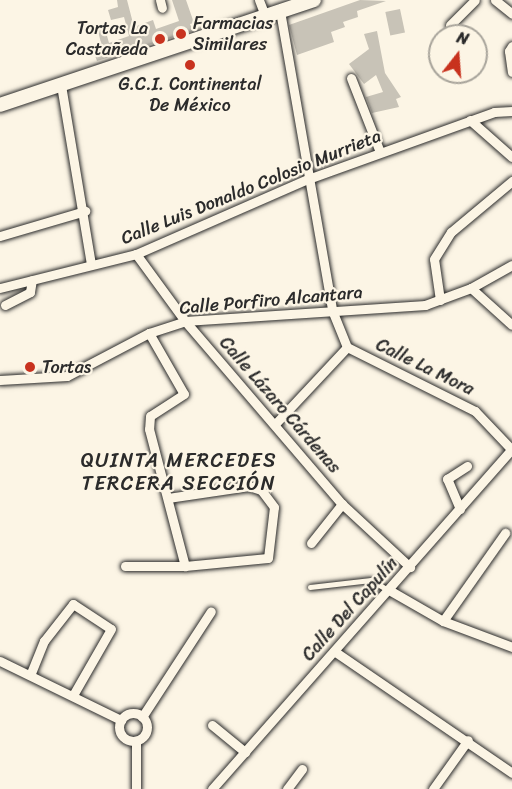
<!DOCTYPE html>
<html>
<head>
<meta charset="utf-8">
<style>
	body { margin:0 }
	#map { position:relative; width:512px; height:789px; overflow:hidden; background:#fcf5e5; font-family:Sriracha,sans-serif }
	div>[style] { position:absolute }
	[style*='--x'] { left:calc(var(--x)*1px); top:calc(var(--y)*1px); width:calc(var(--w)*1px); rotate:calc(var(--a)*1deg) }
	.building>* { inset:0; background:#c8c3b7; transform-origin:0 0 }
	.roads { filter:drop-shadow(0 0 2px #2b2b2b) drop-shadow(0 0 2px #2b2b2b) }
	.service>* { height:4.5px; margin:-2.25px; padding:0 2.25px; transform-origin:2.25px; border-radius:2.25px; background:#fcf5e5 }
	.minor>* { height:9px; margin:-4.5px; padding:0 4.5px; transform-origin:4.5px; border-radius:4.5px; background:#fcf5e5 }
	.minor>.ring { margin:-4.5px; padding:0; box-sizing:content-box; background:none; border:9px solid #fcf5e5; border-radius:50% }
	.secondary>* { height:14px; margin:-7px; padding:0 7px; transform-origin:7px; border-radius:7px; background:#fcf5e5 }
	.dots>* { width:16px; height:16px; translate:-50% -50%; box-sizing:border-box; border:3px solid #fcf5e5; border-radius:50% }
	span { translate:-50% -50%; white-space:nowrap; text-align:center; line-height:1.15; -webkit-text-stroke:4.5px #fcf5e5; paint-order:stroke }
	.poi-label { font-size:18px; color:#2b2b2b }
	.left { translate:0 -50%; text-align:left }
	.right { translate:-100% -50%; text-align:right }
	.street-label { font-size:18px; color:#2b2b2b }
	.neighbourhood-label { font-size:20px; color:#2b2b2b; letter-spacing:1.5px }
	.north { position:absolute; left:428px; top:24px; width:60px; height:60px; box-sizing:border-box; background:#fcf5e5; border:2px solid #a8a49b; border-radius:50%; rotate:17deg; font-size:16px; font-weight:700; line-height:24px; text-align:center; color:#2b2b2b }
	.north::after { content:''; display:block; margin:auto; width:21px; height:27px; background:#c8321e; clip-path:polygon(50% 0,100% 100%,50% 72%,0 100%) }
</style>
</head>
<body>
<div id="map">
	<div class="building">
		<i style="clip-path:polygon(117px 0,127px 0,134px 27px,153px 20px,156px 29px,179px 21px,172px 0,186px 0,194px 23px,190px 24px,193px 31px,97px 61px,93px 50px,102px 47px,97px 27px,104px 25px,109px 43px,129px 36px,124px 17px,111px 20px,108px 10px,118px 7px)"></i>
		<i style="clip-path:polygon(360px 0,386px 1px,357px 11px,358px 17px,343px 22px,345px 27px,331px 32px,334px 42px,297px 55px,289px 25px)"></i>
		<i style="left:400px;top:9px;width:24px;height:15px;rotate:78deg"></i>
		<i style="clip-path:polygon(377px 31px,385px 73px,401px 97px,396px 99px,399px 107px,372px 113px,366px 97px,383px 92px,376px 75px,364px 84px,349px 64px,369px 49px,364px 34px)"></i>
	</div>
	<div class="roads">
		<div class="service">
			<i style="--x:310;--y:587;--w:61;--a:-6.5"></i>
			<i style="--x:371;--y:580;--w:20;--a:30"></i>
		</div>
		<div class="minor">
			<i style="--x:160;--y:0;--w:8;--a:76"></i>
			<i style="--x:259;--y:0;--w:17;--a:69"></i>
			<i style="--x:495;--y:0;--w:22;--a:39"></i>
			<i style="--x:280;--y:11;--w:303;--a:80.1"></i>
			<i style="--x:332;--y:310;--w:40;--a:68"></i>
			<i style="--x:347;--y:347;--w:143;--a:26.6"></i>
			<i style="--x:475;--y:411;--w:54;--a:46.5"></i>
			<i style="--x:450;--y:25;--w:35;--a:-45"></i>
			<i style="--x:512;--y:46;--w:6;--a:121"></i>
			<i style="--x:509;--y:51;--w:21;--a:82"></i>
			<i style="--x:351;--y:78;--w:79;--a:68.6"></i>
			<i style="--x:61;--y:85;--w:181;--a:80.5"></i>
			<i style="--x:470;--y:120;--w:56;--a:41.4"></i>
			<i style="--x:0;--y:236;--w:89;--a:-16.4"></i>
			<i style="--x:136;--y:254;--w:83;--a:53.8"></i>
			<i style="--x:185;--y:321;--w:241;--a:49.4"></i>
			<i style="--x:342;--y:504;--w:93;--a:42.8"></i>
			<i style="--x:0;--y:288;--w:140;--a:-14"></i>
			<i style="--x:136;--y:254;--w:188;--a:-23.6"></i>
			<i style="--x:308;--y:179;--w:198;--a:-19.8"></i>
			<i style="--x:494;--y:112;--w:18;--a:-3"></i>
			<i style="--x:471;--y:288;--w:55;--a:42.1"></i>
			<i style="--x:440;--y:300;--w:41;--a:-98.3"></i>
			<i style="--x:434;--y:259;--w:32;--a:-58"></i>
			<i style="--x:451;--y:232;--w:80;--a:-39.9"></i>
			<i style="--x:5;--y:305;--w:28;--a:-27"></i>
			<i style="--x:30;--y:292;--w:12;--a:-81"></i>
			<i style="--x:149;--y:333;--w:70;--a:60.2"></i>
			<i style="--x:184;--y:394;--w:40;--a:147.1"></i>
			<i style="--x:150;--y:416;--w:13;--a:94"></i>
			<i style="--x:149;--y:429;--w:142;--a:75.3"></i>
			<i style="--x:0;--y:380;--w:67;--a:-3.4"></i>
			<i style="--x:67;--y:376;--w:93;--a:-27.7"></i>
			<i style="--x:149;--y:333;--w:38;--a:-18"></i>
			<i style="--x:185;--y:321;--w:241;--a:-3.8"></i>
			<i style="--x:425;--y:305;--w:49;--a:-20.3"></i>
			<i style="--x:471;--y:288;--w:47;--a:-29.3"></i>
			<i style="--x:276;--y:423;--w:104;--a:-46.9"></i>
			<i style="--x:460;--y:509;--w:33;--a:-113"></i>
			<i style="--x:447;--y:479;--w:24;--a:-33"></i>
			<i style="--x:311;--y:543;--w:50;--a:-51.5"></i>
			<i style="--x:125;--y:566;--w:60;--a:0"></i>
			<i style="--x:185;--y:566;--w:83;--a:-5.5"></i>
			<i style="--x:268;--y:558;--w:51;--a:-83.3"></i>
			<i style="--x:274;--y:507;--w:21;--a:-127"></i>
			<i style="--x:261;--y:490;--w:13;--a:-162"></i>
			<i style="--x:249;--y:486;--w:82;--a:171.6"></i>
			<i style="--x:389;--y:590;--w:62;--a:29.9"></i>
			<i style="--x:443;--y:621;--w:74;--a:20.6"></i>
			<i style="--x:443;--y:621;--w:108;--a:-54.8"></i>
			<i style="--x:334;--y:651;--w:216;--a:34.4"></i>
			<i style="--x:0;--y:661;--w:135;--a:26"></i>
			<i style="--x:31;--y:673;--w:35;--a:-68"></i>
			<i style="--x:44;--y:641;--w:47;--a:-51.9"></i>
			<i style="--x:73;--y:604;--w:45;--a:33.3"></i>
			<i style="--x:111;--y:629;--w:76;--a:119.9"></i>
			<i class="ring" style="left:119px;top:713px;width:19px;height:19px"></i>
			<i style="--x:142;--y:717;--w:126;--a:-56.9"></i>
			<i style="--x:212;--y:725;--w:43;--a:39.3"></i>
			<i style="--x:136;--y:789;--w:48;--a:-90"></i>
			<i style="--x:212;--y:789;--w:453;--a:-48.6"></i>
			<i style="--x:287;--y:789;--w:25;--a:-53"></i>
			<i style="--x:433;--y:789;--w:60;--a:-54.5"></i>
		</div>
		<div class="secondary">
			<i style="--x:0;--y:105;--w:331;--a:-18.5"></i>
		</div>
	</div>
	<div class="dots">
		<i style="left:181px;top:34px;background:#c8321e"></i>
		<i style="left:160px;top:39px;background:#c8321e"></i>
		<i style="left:190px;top:65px;background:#c8321e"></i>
		<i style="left:30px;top:367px;background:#c8321e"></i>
	</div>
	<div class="poi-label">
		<span class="left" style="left:193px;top:34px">Farmacias<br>Similares</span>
		<span class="right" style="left:148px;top:39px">Tortas La<br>Castañeda</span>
		<span style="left:190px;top:95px">G.C.I. Continental<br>De México</span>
		<span class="left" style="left:42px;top:367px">Tortas</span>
	</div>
	<div class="street-label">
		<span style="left:251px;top:187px;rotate:-22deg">Calle Luis Donaldo Colosio Murrieta</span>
		<span style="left:271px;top:300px;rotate:-5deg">Calle Porfiro Alcantara</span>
		<span style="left:425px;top:367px;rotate:26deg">Calle La Mora</span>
		<span style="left:280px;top:405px;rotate:49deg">Calle Lázaro Cárdenas</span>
		<span style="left:350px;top:609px;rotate:-48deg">Calle Del Capulín</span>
	</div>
	<div class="neighbourhood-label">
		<span style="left:179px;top:472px">QUINTA MERCEDES<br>TERCERA SECCIÓN</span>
	</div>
	<div class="north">N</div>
</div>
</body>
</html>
